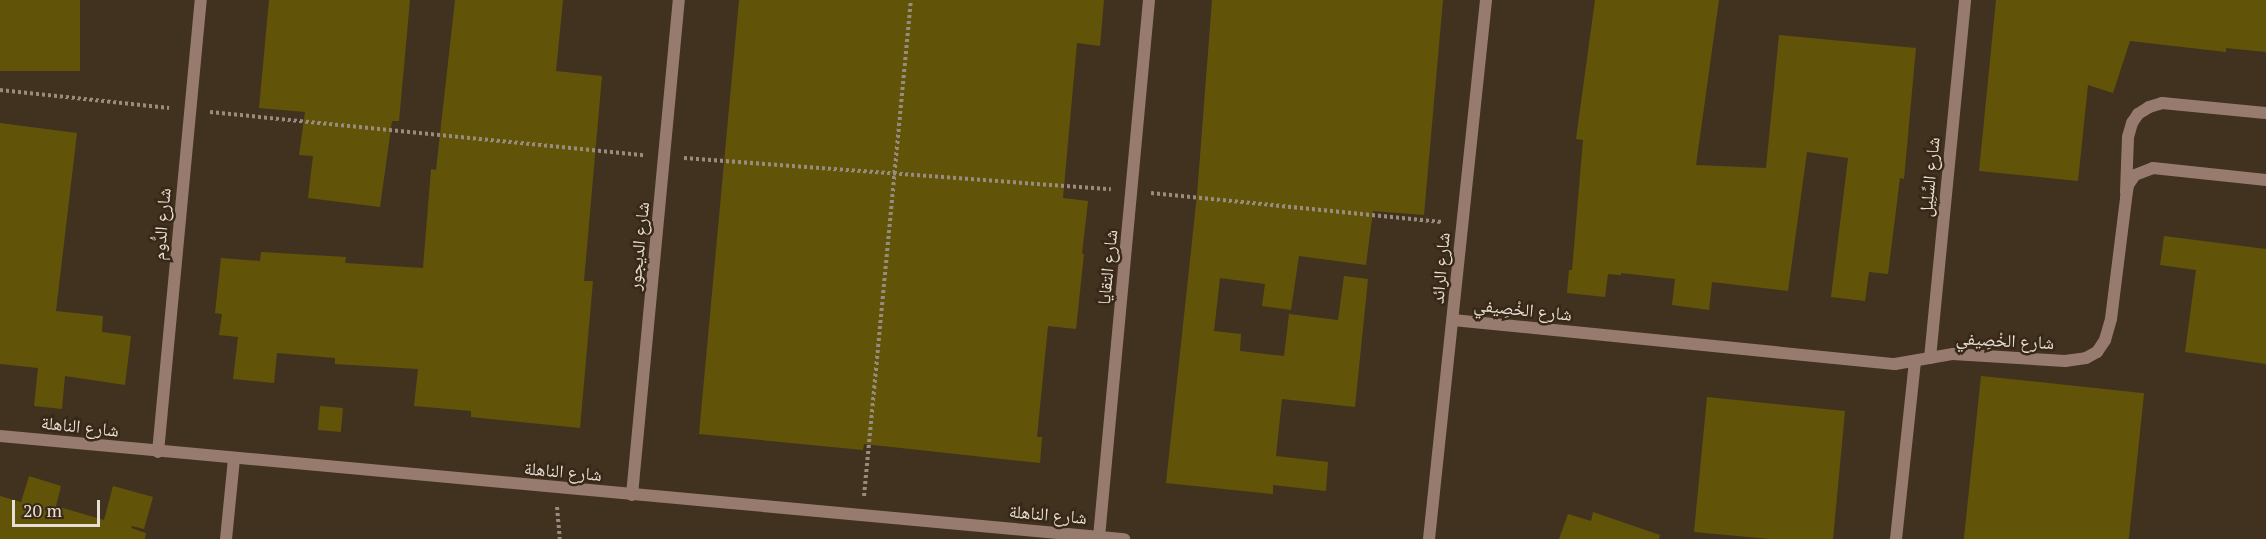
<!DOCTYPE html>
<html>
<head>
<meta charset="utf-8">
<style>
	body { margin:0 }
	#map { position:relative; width:2266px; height:539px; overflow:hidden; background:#413220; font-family:"PT Serif","Noto Naskh Arabic",serif }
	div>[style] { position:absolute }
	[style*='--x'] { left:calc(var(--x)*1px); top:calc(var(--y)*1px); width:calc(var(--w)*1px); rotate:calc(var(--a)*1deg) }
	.building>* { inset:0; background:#615409; transform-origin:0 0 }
	.path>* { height:4px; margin-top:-2px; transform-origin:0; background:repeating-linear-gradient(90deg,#998c7e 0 3px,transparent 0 6px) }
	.service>* { height:12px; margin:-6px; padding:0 6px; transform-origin:6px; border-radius:6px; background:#987b6f }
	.minor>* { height:12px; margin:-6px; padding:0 6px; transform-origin:6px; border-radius:6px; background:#987b6f }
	span { translate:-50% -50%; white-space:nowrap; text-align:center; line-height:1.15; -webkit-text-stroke:5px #372817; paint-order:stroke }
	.street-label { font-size:18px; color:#e8ded3 }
	.scale { position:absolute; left:12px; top:500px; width:88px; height:27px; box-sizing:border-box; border:3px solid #e8ded3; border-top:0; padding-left:8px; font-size:18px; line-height:21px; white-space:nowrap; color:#e8ded3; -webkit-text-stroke:4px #372817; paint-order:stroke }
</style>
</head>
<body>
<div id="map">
	<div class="building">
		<i style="left:0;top:0;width:80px;height:71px"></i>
		<i style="clip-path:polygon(269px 0,410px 0,399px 121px,392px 121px,380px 207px,308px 198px,313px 156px,299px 155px,305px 112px,259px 108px)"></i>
		<i style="clip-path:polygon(455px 0,563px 0,556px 71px,602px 76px,584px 281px,593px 281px,580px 428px,471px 417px,471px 411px,414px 406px,418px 369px,335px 364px,335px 358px,277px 353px,274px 383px,233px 379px,238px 337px,219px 335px,222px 314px,215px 313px,221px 258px,260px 261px,261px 252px,346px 257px,345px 263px,423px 268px,431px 169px,436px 170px)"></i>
		<i style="clip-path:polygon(739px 0,1104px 0,1100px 46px,1077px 43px,1063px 198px,1088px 201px,1082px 254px,1084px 254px,1076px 329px,1048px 326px,1037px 437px,1042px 437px,1040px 463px,864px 444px,863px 450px,699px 434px)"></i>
		<i style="clip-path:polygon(1212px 0,1443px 0,1424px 215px,1373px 211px,1366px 265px,1299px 256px,1291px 310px,1262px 306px,1265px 284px,1220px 278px,1214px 331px,1241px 334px,1240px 351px,1284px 356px,1289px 314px,1338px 320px,1344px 276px,1368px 279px,1355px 407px,1282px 399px,1276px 456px,1328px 462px,1326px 491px,1273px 485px,1273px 494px,1166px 483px,1197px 195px)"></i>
		<i style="clip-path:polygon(1595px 0,1719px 0,1696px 165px,1766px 168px,1779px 35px,1916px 48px,1904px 179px,1900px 178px,1888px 274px,1869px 272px,1865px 301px,1831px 297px,1848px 158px,1807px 152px,1788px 291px,1712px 282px,1709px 310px,1672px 305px,1675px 279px,1621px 273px,1621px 275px,1608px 274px,1605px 297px,1567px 293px,1569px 270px,1572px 270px,1583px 140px,1576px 139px)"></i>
		<i style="clip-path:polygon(1996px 0,2266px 0,2266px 52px,2226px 48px,2226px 52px,2130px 41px,2113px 93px,2088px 85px,2078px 181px,1979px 171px)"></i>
		<i style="clip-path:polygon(0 123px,77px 133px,56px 311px,103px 316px,102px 332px,131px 336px,125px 385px,65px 376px,62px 409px,34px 406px,38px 368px,0 364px)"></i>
		<i style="clip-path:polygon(2164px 236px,2266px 249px,2266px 364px,2185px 352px,2196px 270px,2160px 265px)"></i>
		<i style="left:1981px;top:376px;width:164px;height:164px;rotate:6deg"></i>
		<i style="clip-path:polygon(1707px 397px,1845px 411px,1833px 539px,1770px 539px,1694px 532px)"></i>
		<i style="left:320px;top:406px;width:23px;height:24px;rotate:5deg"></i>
		<i style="clip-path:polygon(29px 476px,61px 486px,56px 506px,104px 520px,113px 486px,153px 497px,144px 529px,132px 526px,131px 528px,146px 533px,145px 539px,0 539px,0 496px,21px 502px)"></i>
		<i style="clip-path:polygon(1593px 512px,1660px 535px,1659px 539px,1559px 539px,1568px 514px,1591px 521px)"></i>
	</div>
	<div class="path">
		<i style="--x:0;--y:90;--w:170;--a:6.1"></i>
		<i style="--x:210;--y:112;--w:436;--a:5.7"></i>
		<i style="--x:684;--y:158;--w:428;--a:4.2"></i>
		<i style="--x:1151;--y:193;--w:292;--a:5.7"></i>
		<i style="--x:864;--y:496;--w:498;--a:-84.6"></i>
		<i style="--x:557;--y:507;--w:32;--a:85"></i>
	</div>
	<div class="service">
		<i style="--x:2126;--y:192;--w:55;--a:-87.9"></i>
		<i style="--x:2128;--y:137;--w:15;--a:-74"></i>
		<i style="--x:2132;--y:123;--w:11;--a:-56"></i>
		<i style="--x:2138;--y:114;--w:13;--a:-32"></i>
		<i style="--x:2149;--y:107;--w:14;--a:-17"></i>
		<i style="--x:2162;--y:103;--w:104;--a:5.5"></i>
		<i style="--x:226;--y:539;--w:80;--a:-84.3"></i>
	</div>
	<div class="minor">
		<i style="--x:1453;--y:320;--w:444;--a:5.7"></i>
		<i style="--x:1895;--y:364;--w:59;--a:-9.8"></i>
		<i style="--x:1953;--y:354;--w:112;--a:3.6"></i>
		<i style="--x:2065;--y:361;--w:21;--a:-8"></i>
		<i style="--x:2086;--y:358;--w:13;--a:-29"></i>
		<i style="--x:2097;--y:352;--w:14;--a:-56"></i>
		<i style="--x:2105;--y:340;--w:22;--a:-74"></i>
		<i style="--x:2111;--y:319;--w:122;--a:-82.9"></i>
		<i style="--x:2126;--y:198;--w:13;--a:-81"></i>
		<i style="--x:2128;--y:185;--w:12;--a:-55"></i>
		<i style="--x:2135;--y:175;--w:19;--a:-21"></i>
		<i style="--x:2153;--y:168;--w:114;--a:6.1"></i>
		<i style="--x:1930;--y:358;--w:360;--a:-84.4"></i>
		<i style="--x:0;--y:436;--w:1129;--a:5.24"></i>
		<i style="--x:158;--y:452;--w:454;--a:-84.6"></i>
		<i style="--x:632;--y:495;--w:497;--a:-84.6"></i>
		<i style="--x:1099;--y:537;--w:539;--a:-84.68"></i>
		<i style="--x:1429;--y:539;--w:542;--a:-83.96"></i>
		<i style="--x:1896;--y:539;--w:178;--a:-83.9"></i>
	</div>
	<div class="street-label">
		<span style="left:1929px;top:177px;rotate:-84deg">شارع السِّلِيل</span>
		<span style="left:161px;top:224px;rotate:-85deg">شارع الدُّوم</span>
		<span style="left:638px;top:246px;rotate:-84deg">شارع الديجور</span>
		<span style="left:1107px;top:267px;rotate:-84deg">شارع التقايا</span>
		<span style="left:1440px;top:268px;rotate:-85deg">شارع الرائد</span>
		<span style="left:1523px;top:309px;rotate:6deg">شارع الخْصِيفي</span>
		<span style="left:2005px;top:340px;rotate:3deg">شارع الخْصِيفي</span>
		<span style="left:80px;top:426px;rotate:6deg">شارع الناهلة</span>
		<span style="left:563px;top:471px;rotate:5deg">شارع الناهلة</span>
		<span style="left:1048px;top:514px;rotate:5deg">شارع الناهلة</span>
	</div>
	<div class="scale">20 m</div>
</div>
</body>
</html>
